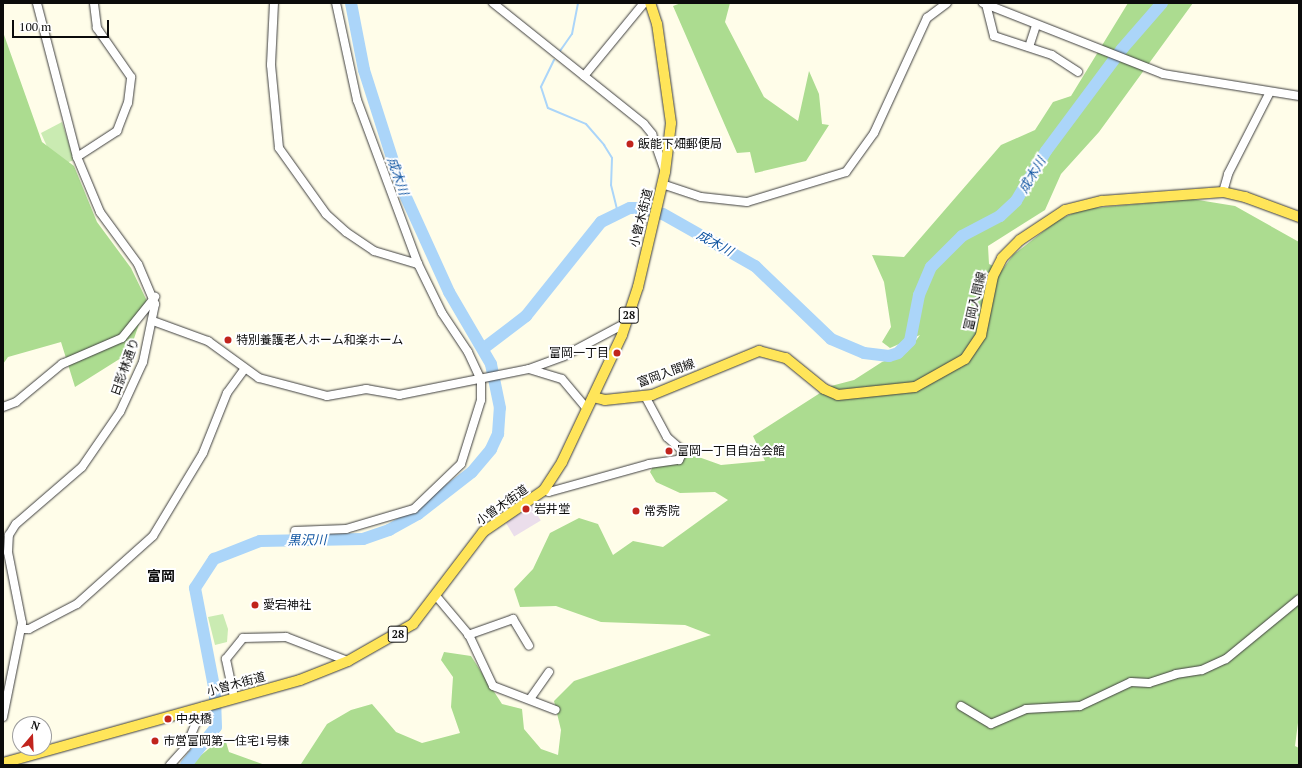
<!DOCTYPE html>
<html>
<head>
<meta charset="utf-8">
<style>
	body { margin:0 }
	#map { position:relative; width:1302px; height:768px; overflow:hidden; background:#fffde9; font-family:"PT Serif","Noto Sans JP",serif }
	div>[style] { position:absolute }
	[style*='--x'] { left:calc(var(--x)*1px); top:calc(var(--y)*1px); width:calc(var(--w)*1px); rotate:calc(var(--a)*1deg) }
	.industrial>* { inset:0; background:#ebdeeb; transform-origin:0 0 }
	.green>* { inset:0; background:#caebb2 }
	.forest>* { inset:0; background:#acdc90 }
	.stream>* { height:2px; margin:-1px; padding:0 1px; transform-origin:1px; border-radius:1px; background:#abd5f9 }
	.river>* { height:12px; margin:-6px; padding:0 6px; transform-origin:6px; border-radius:6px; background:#abd5f9 }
	.roads { filter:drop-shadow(0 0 1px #3e3e3e) drop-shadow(0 0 1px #3e3e3e) }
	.minor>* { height:8px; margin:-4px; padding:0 4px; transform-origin:4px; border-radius:4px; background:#fff }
	.major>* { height:10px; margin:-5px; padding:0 5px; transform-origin:5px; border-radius:5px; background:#ffe559 }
	.dots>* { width:11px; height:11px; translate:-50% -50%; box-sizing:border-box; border:2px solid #fff; border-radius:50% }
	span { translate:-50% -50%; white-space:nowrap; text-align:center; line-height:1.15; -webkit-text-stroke:4px #fff; paint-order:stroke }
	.shield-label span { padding:1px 3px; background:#fff; border:1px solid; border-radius:3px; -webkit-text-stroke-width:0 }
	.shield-label { font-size:11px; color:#0b0b0b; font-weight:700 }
	.poi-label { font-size:12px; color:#0b0b0b }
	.left { translate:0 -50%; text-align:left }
	.right { translate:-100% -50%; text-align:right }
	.street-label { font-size:12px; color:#0b0b0b }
	.water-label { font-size:13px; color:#1055a2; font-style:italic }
	.quarter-label { font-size:14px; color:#0b0b0b; font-weight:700 }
	.frame { position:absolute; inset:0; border:4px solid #0b0b0b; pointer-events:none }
	.north { position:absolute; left:12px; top:716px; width:40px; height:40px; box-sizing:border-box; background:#fff; border:1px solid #9d9d9d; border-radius:50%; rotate:19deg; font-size:11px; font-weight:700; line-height:16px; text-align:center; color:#0b0b0b }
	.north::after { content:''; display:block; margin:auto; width:14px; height:18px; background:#c1241d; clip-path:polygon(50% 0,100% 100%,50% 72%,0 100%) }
	.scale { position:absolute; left:12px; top:20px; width:97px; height:18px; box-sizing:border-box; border:2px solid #0b0b0b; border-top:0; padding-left:5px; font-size:12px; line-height:14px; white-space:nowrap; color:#0b0b0b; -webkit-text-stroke:3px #fff; paint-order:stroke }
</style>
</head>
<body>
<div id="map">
	<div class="industrial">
		<i style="left:532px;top:506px;width:17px;height:31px;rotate:59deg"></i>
	</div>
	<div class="green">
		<i style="clip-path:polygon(62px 122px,74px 160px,56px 167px,41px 133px)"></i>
		<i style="clip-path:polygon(223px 614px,228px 629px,227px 642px,215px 645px,208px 617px)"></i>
	</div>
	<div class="forest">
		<i style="clip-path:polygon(681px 3px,730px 3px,725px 22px,764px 97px,798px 121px,809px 71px,819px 94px,822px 124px,829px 125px,806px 161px,755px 173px,750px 152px,737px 153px,673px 6px)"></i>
		<i style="clip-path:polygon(1128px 3px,1193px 3px,1099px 132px,1061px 174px,1045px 210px,988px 246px,989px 264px,1002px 270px,1013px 255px,1058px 220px,1083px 209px,1192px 199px,1235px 206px,1299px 242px,1299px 715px,1295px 746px,1299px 748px,1299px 765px,295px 765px,301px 764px,327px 724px,351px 710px,372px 704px,396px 732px,422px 743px,460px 733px,451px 707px,453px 677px,441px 660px,444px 652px,471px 656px,502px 704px,522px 709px,524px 729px,541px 749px,558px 755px,561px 730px,554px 701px,574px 681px,711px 635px,685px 625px,601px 622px,556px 606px,520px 607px,514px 589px,533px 569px,550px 533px,579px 518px,598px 524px,613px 555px,633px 541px,663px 547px,728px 500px,715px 492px,680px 493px,656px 482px,650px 472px,656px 461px,693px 455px,721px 465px,765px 461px,753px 436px,831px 386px,854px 380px,882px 362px,907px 352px,920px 335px,890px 348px,882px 342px,891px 327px,884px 282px,872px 255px,904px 257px,1001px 145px,1035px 130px,1053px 102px,1071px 96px)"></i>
		<i style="clip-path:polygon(3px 32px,42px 142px,74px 166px,97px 222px,131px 268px,147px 301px,129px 353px,75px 387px,61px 342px,8px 357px,3px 364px)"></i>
		<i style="clip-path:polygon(217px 742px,226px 742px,229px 752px,265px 765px,189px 765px)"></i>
	</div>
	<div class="stream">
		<i style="--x:560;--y:51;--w:21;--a:-55"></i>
		<i style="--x:572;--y:34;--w:32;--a:-79"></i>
		<i style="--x:554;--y:60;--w:30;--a:116"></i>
		<i style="--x:541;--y:87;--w:22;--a:72"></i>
		<i style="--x:548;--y:108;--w:41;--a:22.8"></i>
		<i style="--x:586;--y:124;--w:28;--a:49"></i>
		<i style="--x:604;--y:145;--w:15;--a:58"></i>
		<i style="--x:612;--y:158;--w:27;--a:92"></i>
		<i style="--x:611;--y:185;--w:29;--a:76"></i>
	</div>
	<div class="river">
		<i style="--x:484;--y:348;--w:53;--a:-37.3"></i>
		<i style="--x:526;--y:316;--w:120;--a:-51.4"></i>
		<i style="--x:601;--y:222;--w:32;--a:-26"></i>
		<i style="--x:630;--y:208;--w:14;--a:0"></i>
		<i style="--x:644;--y:208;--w:20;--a:18"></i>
		<i style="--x:663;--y:214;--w:106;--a:29.5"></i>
		<i style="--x:755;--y:266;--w:105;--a:43.8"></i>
		<i style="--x:831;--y:339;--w:36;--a:23"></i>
		<i style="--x:864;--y:353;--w:25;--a:7"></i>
		<i style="--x:889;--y:356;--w:9;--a:-18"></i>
		<i style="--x:898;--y:353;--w:17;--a:-45"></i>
		<i style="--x:910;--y:341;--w:47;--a:-78.9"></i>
		<i style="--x:919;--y:295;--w:30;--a:-67"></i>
		<i style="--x:931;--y:267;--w:44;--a:-45"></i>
		<i style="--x:962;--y:236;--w:43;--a:-27.8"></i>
		<i style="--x:1000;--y:216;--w:22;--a:-43"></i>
		<i style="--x:1016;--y:201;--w:58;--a:-59"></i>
		<i style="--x:1046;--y:151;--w:127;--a:-53.3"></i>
		<i style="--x:1122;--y:49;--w:61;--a:-49"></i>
		<i style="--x:186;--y:765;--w:48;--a:-51.7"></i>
		<i style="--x:216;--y:727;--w:35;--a:-92"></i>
		<i style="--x:215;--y:692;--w:106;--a:-100.9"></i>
		<i style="--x:195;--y:588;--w:35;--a:-57"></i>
		<i style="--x:214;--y:559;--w:49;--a:-21.4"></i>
		<i style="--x:260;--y:541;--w:103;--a:-1.1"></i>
		<i style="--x:363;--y:539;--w:28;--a:-19"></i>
		<i style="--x:389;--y:530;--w:33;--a:-29"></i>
		<i style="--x:418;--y:514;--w:68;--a:-37.9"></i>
		<i style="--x:472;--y:472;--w:30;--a:-50"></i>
		<i style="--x:491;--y:449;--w:17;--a:-65"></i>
		<i style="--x:498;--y:434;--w:26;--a:-86"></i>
		<i style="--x:500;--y:408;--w:45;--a:-101.6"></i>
		<i style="--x:491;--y:364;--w:83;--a:-120.3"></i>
		<i style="--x:449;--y:292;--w:116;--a:-114.4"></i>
		<i style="--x:401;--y:186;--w:122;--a:-107.7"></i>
		<i style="--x:364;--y:70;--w:68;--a:-101"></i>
	</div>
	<div class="roads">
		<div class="minor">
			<i style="--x:274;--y:3;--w:62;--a:92.8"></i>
			<i style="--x:271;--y:65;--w:83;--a:84.5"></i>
			<i style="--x:279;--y:148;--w:81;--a:54.5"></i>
			<i style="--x:326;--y:214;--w:27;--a:42"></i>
			<i style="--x:346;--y:232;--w:34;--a:34"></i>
			<i style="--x:374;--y:251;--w:46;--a:16.5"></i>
			<i style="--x:418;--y:264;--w:175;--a:-110.4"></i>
			<i style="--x:357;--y:100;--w:99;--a:-102.2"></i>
			<i style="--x:493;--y:3;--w:193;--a:38.7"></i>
			<i style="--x:644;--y:124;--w:13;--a:51"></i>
			<i style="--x:652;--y:134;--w:39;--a:71"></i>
			<i style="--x:983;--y:3;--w:193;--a:21.5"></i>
			<i style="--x:1163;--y:74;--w:138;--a:9.2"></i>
			<i style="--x:986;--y:4;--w:33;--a:76"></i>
			<i style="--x:994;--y:36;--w:61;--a:18.1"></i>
			<i style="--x:1052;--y:55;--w:31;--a:33"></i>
			<i style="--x:1029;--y:47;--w:23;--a:-72"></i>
			<i style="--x:584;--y:76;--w:94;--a:-50.6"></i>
			<i style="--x:77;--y:157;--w:48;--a:-33"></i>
			<i style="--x:117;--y:131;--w:30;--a:-69"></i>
			<i style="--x:128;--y:103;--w:26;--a:-83"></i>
			<i style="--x:131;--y:77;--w:60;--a:-124.8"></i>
			<i style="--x:97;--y:28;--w:25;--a:-97"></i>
			<i style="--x:662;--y:184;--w:41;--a:18.4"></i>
			<i style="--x:701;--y:197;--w:46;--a:6.2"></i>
			<i style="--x:747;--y:202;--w:103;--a:-16.9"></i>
			<i style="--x:846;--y:172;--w:48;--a:-54.3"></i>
			<i style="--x:874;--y:133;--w:127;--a:-65.3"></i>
			<i style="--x:927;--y:18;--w:25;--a:-37"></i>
			<i style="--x:1223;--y:192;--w:19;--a:-74"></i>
			<i style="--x:1228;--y:174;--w:92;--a:-62.9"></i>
			<i style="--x:153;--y:321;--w:59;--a:20"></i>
			<i style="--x:208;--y:341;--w:63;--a:36"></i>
			<i style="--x:259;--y:378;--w:70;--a:14.8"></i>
			<i style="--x:327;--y:396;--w:40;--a:-10"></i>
			<i style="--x:366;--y:389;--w:34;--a:10"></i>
			<i style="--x:399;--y:395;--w:133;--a:-11.3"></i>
			<i style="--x:529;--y:369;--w:34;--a:17"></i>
			<i style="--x:562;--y:379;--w:39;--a:50"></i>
			<i style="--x:529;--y:369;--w:37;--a:-20"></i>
			<i style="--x:564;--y:356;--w:70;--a:-28"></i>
			<i style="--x:3;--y:407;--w:14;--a:-21"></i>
			<i style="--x:16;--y:402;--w:60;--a:-39.6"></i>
			<i style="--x:62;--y:364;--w:65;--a:-23.4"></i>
			<i style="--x:122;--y:338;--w:53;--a:-51.2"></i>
			<i style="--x:544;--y:490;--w:5;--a:22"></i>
			<i style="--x:549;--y:492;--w:104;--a:-15.6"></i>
			<i style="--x:649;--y:464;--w:30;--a:-8"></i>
			<i style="--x:679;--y:460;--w:10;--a:-66"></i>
			<i style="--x:683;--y:451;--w:21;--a:-139"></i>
			<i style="--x:667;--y:437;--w:47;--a:-118.2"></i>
			<i style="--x:295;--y:531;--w:51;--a:-2.2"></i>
			<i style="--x:346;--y:529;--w:71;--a:-16.4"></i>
			<i style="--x:414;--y:509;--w:65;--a:-43.8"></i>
			<i style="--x:461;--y:464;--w:67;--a:-72.6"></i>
			<i style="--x:481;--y:400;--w:20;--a:-90"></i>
			<i style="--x:481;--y:380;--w:31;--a:-115"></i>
			<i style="--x:468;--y:352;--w:47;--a:-123.7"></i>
			<i style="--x:442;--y:313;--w:55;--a:-116.1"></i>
			<i style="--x:437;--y:597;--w:50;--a:49.9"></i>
			<i style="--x:469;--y:635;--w:56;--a:64.8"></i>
			<i style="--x:493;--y:686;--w:67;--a:20.9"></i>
			<i style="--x:21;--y:629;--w:8;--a:0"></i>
			<i style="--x:29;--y:629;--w:54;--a:-27.5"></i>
			<i style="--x:77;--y:604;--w:102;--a:-41.8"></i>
			<i style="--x:153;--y:536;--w:97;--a:-58.9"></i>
			<i style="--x:203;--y:453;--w:65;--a:-68.2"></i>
			<i style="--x:227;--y:393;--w:29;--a:-54"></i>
			<i style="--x:468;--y:635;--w:48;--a:-19.6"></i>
			<i style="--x:513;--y:619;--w:31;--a:59"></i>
			<i style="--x:234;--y:697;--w:39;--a:-102"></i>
			<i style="--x:226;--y:659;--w:27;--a:-51"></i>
			<i style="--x:243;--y:638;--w:43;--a:-1.3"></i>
			<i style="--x:286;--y:637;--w:66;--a:21.2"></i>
			<i style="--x:530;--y:699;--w:33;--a:-55"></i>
			<i style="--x:961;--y:706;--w:35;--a:31"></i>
			<i style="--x:991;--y:724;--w:38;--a:-23"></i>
			<i style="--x:1026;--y:709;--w:54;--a:-3.2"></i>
			<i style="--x:1080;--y:706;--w:56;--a:-25.2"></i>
			<i style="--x:1131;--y:682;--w:18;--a:3"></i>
			<i style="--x:1149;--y:683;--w:28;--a:-18"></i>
			<i style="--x:1176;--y:674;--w:26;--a:-9"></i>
			<i style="--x:1202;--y:670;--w:26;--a:-25"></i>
			<i style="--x:1226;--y:659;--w:94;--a:-39.4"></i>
			<i style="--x:3;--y:717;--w:96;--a:-78.6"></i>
			<i style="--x:22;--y:623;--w:72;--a:-101.2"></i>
			<i style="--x:8;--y:552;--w:17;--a:-87"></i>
			<i style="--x:9;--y:535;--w:13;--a:-58"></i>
			<i style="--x:16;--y:524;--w:87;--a:-40.8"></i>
			<i style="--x:82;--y:467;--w:67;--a:-55.4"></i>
			<i style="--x:120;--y:412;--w:55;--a:-65.3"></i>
			<i style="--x:143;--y:362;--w:59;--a:-78.3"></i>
			<i style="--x:155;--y:304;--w:43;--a:-113"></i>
			<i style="--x:138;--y:264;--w:64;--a:-126.2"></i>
			<i style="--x:100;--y:212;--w:60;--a:-112.7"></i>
			<i style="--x:77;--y:157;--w:159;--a:-104.6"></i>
			<i style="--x:170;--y:765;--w:24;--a:-48"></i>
			<i style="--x:186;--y:747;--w:44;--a:-67.5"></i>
		</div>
		<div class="major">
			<i style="--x:593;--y:397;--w:12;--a:14"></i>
			<i style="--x:605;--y:400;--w:47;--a:-6.1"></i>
			<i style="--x:652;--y:395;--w:116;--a:-22.4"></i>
			<i style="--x:759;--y:351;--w:28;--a:15"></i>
			<i style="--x:786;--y:358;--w:49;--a:39.2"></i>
			<i style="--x:824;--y:389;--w:15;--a:23"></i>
			<i style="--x:838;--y:395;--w:77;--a:-5.9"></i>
			<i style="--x:915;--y:387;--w:57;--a:-29.2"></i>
			<i style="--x:965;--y:359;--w:29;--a:-56"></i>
			<i style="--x:981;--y:335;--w:60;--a:-78.5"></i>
			<i style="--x:993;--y:276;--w:20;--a:-63"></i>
			<i style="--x:1002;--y:258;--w:25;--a:-45"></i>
			<i style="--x:1020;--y:240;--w:54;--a:-33.7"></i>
			<i style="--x:1065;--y:210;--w:38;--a:-14"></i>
			<i style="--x:1102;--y:201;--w:121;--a:-4.3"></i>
			<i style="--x:1223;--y:192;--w:23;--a:13"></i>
			<i style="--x:1245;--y:197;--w:58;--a:20.3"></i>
			<i style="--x:3;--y:763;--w:308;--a:-15.6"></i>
			<i style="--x:300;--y:680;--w:52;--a:-21.6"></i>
			<i style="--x:348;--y:661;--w:75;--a:-29.6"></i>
			<i style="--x:413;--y:624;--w:116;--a:-52.7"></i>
			<i style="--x:483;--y:532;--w:74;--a:-34.5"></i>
			<i style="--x:544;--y:490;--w:33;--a:-57"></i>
			<i style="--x:562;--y:462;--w:140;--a:-64.7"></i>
			<i style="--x:622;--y:335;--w:51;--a:-71.6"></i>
			<i style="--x:638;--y:287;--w:118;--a:-76.8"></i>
			<i style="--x:665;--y:172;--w:49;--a:-83"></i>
			<i style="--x:671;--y:123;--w:100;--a:-98"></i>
			<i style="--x:657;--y:24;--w:22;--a:-108"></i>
		</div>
	</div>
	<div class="dots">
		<i style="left:630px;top:144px;background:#c1241d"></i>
		<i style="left:228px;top:340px;background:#c1241d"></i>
		<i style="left:617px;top:353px;background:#c1241d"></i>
		<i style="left:669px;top:451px;background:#c1241d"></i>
		<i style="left:526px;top:509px;background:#c1241d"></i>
		<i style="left:636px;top:511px;background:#c1241d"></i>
		<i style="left:255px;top:605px;background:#c1241d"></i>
		<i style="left:168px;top:719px;background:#c1241d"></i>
		<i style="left:155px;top:741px;background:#c1241d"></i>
	</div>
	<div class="shield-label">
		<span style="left:629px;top:315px">28</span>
		<span style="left:398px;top:634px">28</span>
	</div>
	<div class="poi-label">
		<span class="left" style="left:638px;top:144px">飯能下畑郵便局</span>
		<span class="left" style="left:236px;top:340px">特別養護老人ホーム和楽ホーム</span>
		<span class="right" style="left:609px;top:353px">富岡一丁目</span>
		<span class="left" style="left:677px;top:451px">富岡一丁目自治会館</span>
		<span class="left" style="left:534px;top:509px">岩井堂</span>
		<span class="left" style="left:644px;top:511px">常秀院</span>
		<span class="left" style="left:263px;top:605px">愛宕神社</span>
		<span class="left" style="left:176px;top:719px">中央橋</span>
		<span class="left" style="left:163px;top:741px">市営富岡第一住宅1号棟</span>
	</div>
	<div class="street-label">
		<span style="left:641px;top:218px;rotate:-76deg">小曽木街道</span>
		<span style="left:975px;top:301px;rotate:-77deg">富岡入間線</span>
		<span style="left:125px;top:367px;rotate:-70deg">日影林通り</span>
		<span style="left:666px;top:373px;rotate:-20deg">富岡入間線</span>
		<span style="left:502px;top:505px;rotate:-35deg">小曽木街道</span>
		<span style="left:236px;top:684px;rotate:-15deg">小曽木街道</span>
	</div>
	<div class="water-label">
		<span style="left:1032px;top:175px;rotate:-59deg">成木川</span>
		<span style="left:398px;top:176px;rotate:71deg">成木川</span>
		<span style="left:715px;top:243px;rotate:29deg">成木川</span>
		<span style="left:307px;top:540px;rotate:-1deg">黒沢川</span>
	</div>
	<div class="quarter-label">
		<span style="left:161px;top:576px">富岡</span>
	</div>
	<div class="frame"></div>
	<div class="north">N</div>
	<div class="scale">100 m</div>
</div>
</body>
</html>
